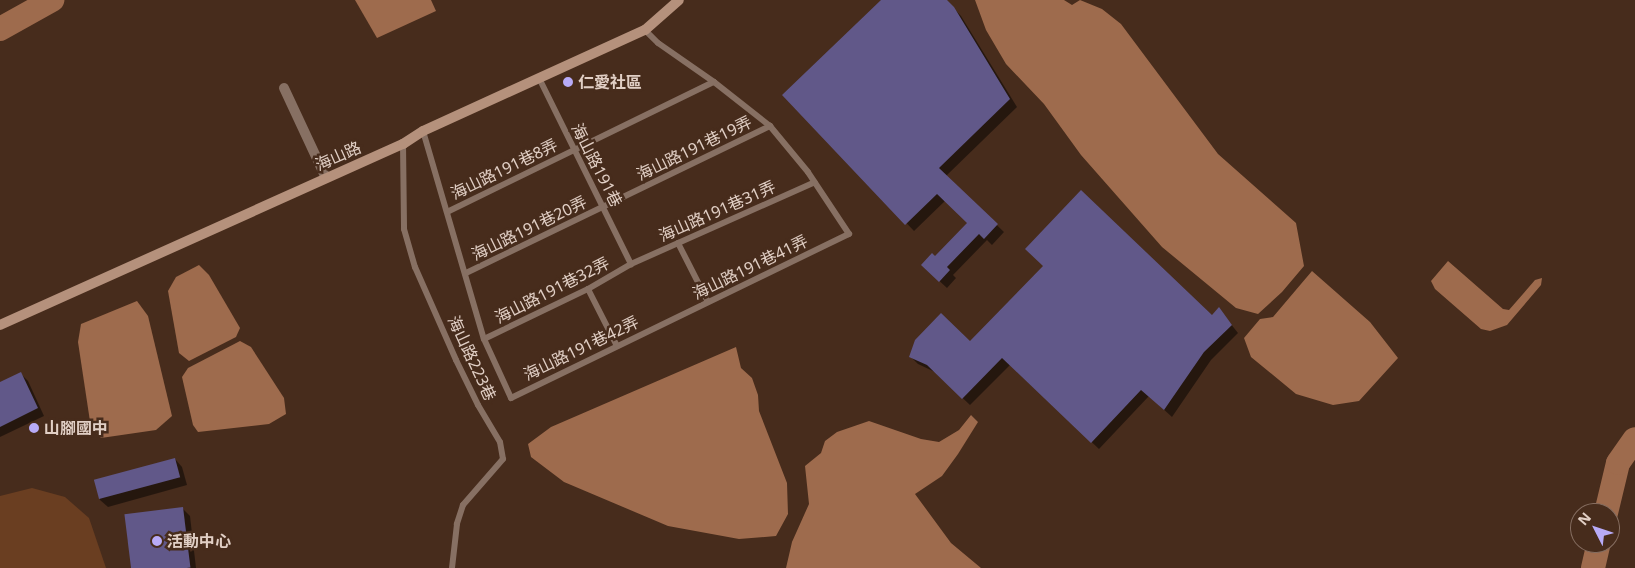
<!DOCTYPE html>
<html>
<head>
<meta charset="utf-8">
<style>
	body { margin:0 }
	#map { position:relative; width:1635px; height:568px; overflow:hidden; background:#472c1c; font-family:"Noto Sans","Noto Sans TC",sans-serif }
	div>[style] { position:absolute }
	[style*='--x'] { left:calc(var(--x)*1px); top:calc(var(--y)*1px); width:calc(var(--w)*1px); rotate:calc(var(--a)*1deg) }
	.green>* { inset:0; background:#6a3e21 }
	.water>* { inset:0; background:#9e6b4d }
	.shadow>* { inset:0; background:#0007 }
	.river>* { height:24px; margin:-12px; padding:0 12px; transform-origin:12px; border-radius:12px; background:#9e6b4d }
	.building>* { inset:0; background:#615889; transform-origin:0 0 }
	.service>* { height:6px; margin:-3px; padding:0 3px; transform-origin:3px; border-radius:3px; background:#877063 }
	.minor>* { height:10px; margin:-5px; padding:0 5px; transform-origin:5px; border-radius:5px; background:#877063 }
	.secondary>* { height:10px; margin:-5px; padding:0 5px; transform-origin:5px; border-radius:5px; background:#b5917c }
	.dots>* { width:14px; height:14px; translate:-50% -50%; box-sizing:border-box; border:2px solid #472c1c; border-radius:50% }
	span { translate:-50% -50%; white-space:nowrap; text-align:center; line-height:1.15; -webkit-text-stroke:5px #472c1c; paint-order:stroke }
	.poi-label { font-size:16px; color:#e1cfc5; font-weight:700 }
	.left { translate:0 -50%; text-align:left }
	.street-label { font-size:16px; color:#e1cfc5 }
	.north { position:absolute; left:1570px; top:503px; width:50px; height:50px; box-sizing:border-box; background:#472c1c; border:1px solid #856d60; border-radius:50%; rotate:311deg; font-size:14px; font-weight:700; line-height:20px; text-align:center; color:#e1cfc5 }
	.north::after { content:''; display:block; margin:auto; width:18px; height:22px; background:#b8abf7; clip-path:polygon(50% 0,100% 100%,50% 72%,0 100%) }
</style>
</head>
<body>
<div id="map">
	<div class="green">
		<i style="clip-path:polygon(32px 488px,65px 497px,89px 518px,106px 568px,0 568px,0 496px)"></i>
	</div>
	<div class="water">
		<i style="clip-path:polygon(355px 0,431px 0,436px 11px,377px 38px)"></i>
		<i style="clip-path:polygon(975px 0,1064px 0,1072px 5px,1080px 0,1102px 9px,1121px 24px,1218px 154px,1296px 223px,1304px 266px,1282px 292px,1258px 314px,1236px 308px,1162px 247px,1081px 155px,1044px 104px,1006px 64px,986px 30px)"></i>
		<i style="clip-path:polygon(1448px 261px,1503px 309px,1509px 310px,1535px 280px,1542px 278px,1541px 285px,1507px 325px,1490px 331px,1481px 329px,1435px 289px,1431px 281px)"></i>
		<i style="clip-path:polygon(199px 265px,209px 275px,240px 328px,236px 337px,189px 361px,179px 353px,168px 291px,176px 277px)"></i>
		<i style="clip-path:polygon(1312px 271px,1370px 322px,1398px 358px,1359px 401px,1333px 405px,1296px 394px,1251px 357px,1244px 338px,1260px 319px,1273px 317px)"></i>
		<i style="clip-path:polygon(137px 301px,148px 316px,172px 416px,156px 430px,101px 438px,91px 428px,78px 342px,81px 324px)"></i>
		<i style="clip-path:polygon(240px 341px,251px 347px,284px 398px,286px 414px,269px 424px,198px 432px,193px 425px,182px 377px,188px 368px)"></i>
		<i style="clip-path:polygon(736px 347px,741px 368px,752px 378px,758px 395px,759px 411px,787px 483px,788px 514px,776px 536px,739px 539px,668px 526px,564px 482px,531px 457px,528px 444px,551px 427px)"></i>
		<i style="clip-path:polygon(971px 415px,978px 422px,958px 454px,942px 476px,915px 494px,951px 543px,981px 568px,786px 568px,792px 542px,809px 504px,805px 466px,821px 453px,825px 441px,837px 432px,869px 421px,921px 439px,939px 442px,959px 430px)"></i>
	</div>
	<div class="shadow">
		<i style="clip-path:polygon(882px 0,946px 0,961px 16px,1017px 107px,946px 176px,1004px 232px,992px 245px,987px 240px,953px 275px,956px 278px,947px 288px,922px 265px,935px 258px,969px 223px,946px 200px,914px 231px,784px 95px)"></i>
		<i style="clip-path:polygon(1219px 309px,1238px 333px,1211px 360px,1172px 417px,1149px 396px,1099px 449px,1010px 365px,970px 405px,935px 372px,918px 364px,911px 357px,970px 343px,1212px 317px)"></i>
		<i style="clip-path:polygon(20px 373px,28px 381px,44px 416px,0 437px,0 393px)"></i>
		<i style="clip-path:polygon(175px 459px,182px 467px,187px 485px,108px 507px,100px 500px,95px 482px)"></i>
		<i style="clip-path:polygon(182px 508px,190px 516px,196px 568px,132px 568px)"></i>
	</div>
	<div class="river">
		<i style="--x:0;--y:29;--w:60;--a:-29.1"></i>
		<i style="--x:1606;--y:513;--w:51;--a:-76.5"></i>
		<i style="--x:1618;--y:463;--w:29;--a:-55"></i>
		<i style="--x:1593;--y:568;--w:26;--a:-77"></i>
	</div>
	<div class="building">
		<i style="clip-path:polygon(881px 0,947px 0,954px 7px,1010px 99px,939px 168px,998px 224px,984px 239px,979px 234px,947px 267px,950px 270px,939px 282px,921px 265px,932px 253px,935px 256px,967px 223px,937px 194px,905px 225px,782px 95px)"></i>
		<i style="clip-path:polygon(1081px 190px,1212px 315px,1219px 307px,1232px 325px,1204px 352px,1164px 410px,1141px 390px,1091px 443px,1002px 358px,962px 399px,927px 365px,909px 357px,915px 340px,941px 313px,970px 341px,1043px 266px,1025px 249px)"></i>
		<i style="clip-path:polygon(21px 372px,38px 408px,0 427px,0 382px)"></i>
		<i style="left:175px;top:458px;width:20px;height:84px;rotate:75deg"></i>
		<i style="left:183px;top:507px;width:61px;height:59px;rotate:83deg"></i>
	</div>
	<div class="service">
		<i style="--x:539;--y:78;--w:208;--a:63.7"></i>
		<i style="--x:423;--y:131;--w:217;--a:73.7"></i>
		<i style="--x:484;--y:339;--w:65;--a:65.4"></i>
		<i style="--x:511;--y:398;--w:376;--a:-25.9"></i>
		<i style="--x:849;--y:234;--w:74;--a:-123.5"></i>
		<i style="--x:808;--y:172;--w:60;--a:-129.6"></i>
		<i style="--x:770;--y:126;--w:71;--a:-141.8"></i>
		<i style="--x:714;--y:82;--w:68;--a:-145.1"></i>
		<i style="--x:658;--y:43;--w:18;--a:-135"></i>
		<i style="--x:403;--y:144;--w:85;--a:89.3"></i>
		<i style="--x:404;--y:229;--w:40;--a:74"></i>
		<i style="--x:415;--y:267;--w:102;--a:66.2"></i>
		<i style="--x:456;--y:360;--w:50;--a:63.9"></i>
		<i style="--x:478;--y:405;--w:43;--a:59.3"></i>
		<i style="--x:500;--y:442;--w:17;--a:80"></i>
		<i style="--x:503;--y:459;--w:61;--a:131"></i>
		<i style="--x:463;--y:505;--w:20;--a:108"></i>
		<i style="--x:457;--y:524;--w:44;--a:96.5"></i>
		<i style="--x:447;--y:212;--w:297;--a:-26"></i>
		<i style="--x:678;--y:243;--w:66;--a:63"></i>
		<i style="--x:466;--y:273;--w:338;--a:-25.8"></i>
		<i style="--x:588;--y:289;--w:64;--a:63"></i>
		<i style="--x:484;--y:339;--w:115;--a:-25.7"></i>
		<i style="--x:588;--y:289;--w:50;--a:-30.2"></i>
		<i style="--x:631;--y:264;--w:201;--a:-24"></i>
	</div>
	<div class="minor">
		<i style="--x:284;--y:88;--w:99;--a:65"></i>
	</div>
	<div class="secondary">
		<i style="--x:0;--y:325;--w:442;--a:-24.2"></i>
		<i style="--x:403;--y:144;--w:24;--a:-33"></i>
		<i style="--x:423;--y:131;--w:244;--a:-24.5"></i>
		<i style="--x:645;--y:30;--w:45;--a:-41.4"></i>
	</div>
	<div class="dots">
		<i style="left:568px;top:82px;background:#b8abf7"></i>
		<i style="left:34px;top:428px;background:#b8abf7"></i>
		<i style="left:157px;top:541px;background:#b8abf7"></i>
	</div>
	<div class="poi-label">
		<span class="left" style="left:578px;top:82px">仁愛社區</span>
		<span class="left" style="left:44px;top:428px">山腳國中</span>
		<span class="left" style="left:167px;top:541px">活動中心</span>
	</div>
	<div class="street-label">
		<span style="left:694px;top:148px;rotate:-26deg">海山路191巷19弄</span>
		<span style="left:338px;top:156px;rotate:-24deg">海山路</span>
		<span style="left:597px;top:165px;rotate:63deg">海山路191巷</span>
		<span style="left:504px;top:169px;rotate:-26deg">海山路191巷8弄</span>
		<span style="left:717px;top:211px;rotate:-24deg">海山路191巷31弄</span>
		<span style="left:529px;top:228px;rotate:-26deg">海山路191巷20弄</span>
		<span style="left:750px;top:267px;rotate:-26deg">海山路191巷41弄</span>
		<span style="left:552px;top:290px;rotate:-27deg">海山路191巷32弄</span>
		<span style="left:581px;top:348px;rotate:-26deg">海山路191巷42弄</span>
		<span style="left:472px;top:358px;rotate:65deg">海山路223巷</span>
	</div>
	<div class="north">N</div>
</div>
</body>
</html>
